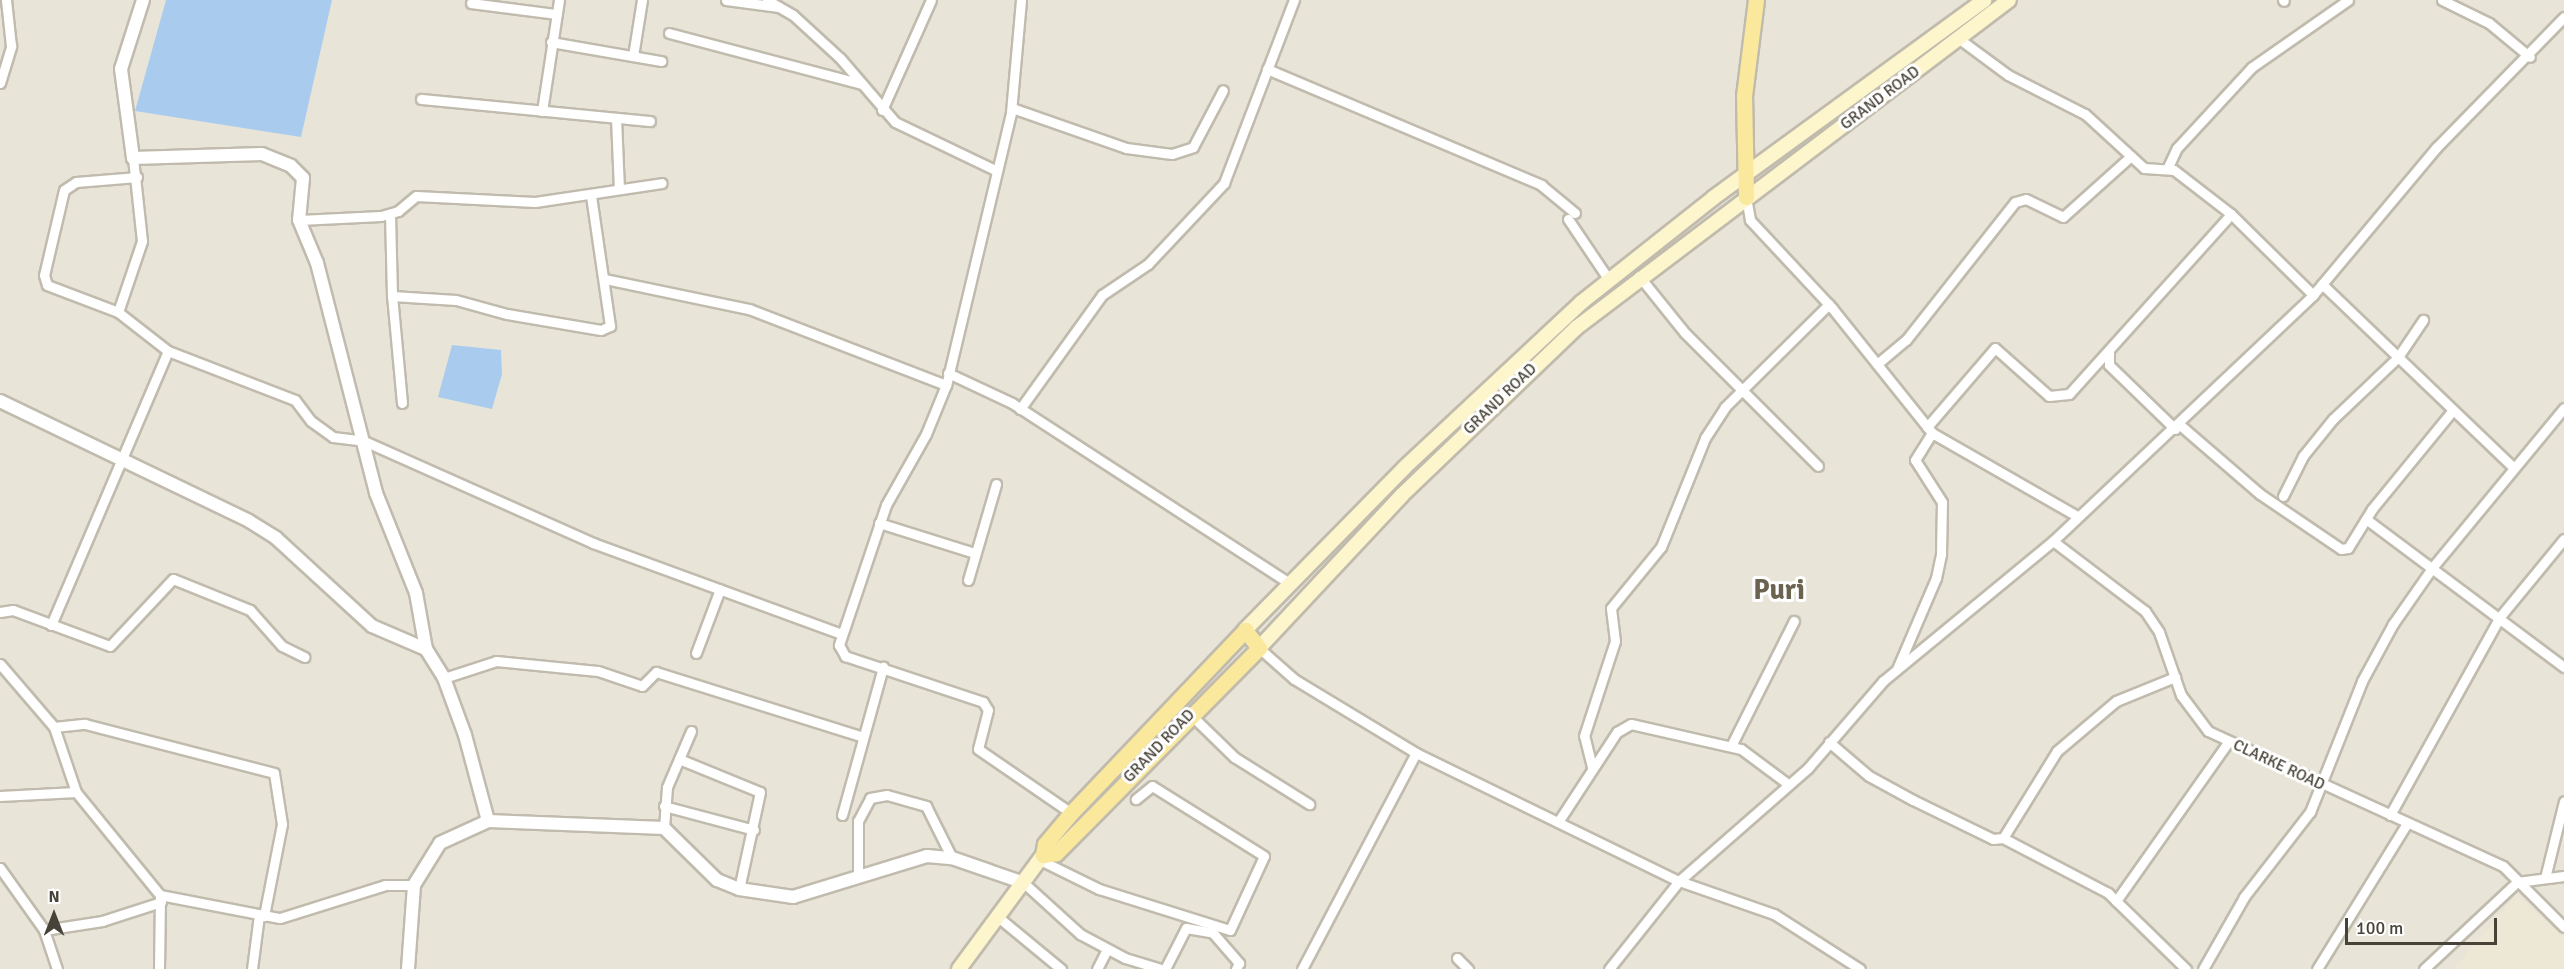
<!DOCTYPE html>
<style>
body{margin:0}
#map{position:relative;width:2564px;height:969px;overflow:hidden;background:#f4f2ea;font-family:Signika,sans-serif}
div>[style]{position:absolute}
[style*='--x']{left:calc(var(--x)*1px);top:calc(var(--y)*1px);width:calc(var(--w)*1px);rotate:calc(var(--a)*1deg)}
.residential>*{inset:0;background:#e8e4d8;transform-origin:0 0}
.education>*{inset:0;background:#ede8d5}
.water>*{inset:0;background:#a9ccee}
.roads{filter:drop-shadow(2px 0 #c0bbad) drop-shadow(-2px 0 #c0bbad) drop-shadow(0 2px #c0bbad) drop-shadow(0 -2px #c0bbad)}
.minor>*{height:9px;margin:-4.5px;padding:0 4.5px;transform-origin:4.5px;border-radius:4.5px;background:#fff}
.tertiary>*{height:12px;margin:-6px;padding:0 6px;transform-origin:6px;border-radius:6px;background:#fff}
.secondary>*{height:14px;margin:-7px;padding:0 7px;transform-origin:7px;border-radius:7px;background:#fdf5cc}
.primary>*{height:15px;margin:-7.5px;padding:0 7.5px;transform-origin:7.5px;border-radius:7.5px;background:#fae89d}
span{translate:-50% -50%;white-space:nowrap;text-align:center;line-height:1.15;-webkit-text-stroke:6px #fff;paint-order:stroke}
.street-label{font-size:16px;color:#484338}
.town-label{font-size:28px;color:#6b6250;font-weight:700}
.north{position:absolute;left:24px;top:885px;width:60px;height:60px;-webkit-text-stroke:4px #fff;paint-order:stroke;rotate:0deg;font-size:16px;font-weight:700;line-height:24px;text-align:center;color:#484338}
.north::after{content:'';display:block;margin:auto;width:21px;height:27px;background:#484338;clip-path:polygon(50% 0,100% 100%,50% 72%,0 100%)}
.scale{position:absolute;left:2345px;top:918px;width:152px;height:27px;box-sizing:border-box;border:3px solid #484338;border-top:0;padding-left:8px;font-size:18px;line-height:21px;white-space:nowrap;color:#484338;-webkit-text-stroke:4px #fff;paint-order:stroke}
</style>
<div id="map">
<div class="residential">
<i style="left:0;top:0;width:2564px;height:969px"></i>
</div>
<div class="education">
<i style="clip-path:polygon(2517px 894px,2564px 938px,2564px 969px,2454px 969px)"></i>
</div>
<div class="water">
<i style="clip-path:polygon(166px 0,332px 0,301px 137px,135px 111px)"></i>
<i style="clip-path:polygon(452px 345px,501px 350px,502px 374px,492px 409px,438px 397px)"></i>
</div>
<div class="roads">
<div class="minor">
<i style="--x:726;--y:0;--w:53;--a:7.5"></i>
<i style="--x:767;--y:0;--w:30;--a:30"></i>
<i style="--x:793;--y:15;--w:64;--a:42.5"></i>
<i style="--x:840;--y:58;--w:84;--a:49.3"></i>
<i style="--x:895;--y:122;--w:111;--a:25.6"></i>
<i style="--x:1021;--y:0;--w:113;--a:95.1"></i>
<i style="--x:1011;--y:113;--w:280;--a:103.4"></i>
<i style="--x:946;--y:385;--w:53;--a:112.2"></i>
<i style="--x:926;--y:434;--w:81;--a:119.4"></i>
<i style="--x:886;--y:505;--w:148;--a:108.6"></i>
<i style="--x:839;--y:645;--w:13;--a:61"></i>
<i style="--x:845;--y:656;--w:145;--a:18.4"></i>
<i style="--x:983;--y:702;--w:9;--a:58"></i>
<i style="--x:988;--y:710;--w:40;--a:104.4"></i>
<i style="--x:978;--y:749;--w:113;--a:34.5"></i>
<i style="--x:2283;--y:0;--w:1;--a:45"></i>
<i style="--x:2442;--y:0;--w:52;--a:26.1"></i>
<i style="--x:2489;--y:23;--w:53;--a:39.7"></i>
<i style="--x:471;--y:3;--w:86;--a:7.4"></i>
<i style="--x:669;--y:33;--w:200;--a:14.8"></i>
<i style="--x:1958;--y:38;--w:62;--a:36.5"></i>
<i style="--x:2008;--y:75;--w:86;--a:26.9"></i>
<i style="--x:2085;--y:114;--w:80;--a:42.5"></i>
<i style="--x:2144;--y:168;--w:30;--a:4"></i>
<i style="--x:2174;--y:170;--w:72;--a:37.7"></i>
<i style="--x:2231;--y:214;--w:115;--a:44.6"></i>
<i style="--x:551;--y:42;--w:112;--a:9.8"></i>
<i style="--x:633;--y:56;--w:57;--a:-80.9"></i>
<i style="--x:1267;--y:69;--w:298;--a:22.9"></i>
<i style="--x:1541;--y:185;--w:44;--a:39.5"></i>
<i style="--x:0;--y:83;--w:39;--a:-73"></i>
<i style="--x:11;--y:46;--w:46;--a:-96.2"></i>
<i style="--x:421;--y:99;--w:230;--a:5.5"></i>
<i style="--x:1012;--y:108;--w:121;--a:19.3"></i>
<i style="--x:1126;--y:148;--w:46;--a:7.4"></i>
<i style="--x:1172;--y:154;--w:22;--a:-18"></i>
<i style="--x:1193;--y:147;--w:64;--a:-62.2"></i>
<i style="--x:882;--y:110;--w:120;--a:-66"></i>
<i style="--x:542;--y:111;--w:112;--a:-81.3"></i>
<i style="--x:616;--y:118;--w:71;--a:87.6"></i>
<i style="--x:2168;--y:167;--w:21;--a:-65"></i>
<i style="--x:2177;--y:148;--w:110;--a:-47.2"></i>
<i style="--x:2252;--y:67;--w:117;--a:-34.9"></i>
<i style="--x:137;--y:177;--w:61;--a:175.3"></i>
<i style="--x:76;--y:182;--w:14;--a:146"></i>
<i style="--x:64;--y:190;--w:87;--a:103.2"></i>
<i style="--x:44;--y:275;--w:10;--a:73"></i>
<i style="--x:47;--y:285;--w:76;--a:20.8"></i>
<i style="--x:118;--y:312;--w:63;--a:38"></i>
<i style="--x:168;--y:351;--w:136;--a:21.1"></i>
<i style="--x:295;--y:400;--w:26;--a:53"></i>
<i style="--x:311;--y:421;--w:27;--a:36"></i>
<i style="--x:333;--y:437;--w:31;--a:7"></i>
<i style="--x:364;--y:441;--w:251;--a:24"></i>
<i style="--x:593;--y:543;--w:264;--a:20.1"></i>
<i style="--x:1746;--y:197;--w:23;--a:80"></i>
<i style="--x:1750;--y:220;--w:120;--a:47"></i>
<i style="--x:1832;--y:308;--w:160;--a:51.3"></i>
<i style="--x:1932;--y:433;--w:167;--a:29.8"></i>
<i style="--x:390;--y:214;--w:82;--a:88.6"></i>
<i style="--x:1568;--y:219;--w:73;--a:56.1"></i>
<i style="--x:299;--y:220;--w:82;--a:-2.8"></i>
<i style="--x:381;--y:216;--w:18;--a:-16"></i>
<i style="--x:398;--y:211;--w:23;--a:-40"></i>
<i style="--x:416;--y:196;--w:119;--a:2.9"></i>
<i style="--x:535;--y:202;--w:128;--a:-8.5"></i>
<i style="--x:1639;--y:276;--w:73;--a:51.1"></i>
<i style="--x:1685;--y:333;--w:188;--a:45"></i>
<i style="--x:605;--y:279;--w:147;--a:11.8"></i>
<i style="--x:749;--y:309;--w:211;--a:21.1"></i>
<i style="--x:2322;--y:284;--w:265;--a:43.8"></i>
<i style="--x:118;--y:312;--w:75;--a:-71.3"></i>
<i style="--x:142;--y:241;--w:83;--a:-96.2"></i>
<i style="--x:2109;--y:352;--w:13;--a:90"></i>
<i style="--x:2109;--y:365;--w:92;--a:44.1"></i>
<i style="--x:1877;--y:364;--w:38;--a:-40"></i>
<i style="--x:1906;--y:340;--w:176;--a:-51.7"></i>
<i style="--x:2015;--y:202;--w:11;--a:-15"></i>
<i style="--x:2026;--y:199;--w:41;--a:25.9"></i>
<i style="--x:2063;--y:217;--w:91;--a:-41.9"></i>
<i style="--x:948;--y:373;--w:71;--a:25.1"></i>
<i style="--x:1012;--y:403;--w:333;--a:33"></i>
<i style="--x:402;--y:403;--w:107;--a:-95.3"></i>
<i style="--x:392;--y:296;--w:64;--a:3.6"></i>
<i style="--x:456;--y:300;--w:53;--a:15.4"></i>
<i style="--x:507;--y:314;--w:95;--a:9.7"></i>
<i style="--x:601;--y:330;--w:10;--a:-24"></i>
<i style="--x:610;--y:326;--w:132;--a:-98.3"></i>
<i style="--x:1020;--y:409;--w:140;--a:-54.3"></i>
<i style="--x:1102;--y:295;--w:55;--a:-34"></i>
<i style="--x:1148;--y:264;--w:111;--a:-46.8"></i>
<i style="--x:1224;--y:183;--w:196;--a:-69.1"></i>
<i style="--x:2180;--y:425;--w:106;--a:40.8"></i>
<i style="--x:2260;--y:494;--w:98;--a:34.2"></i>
<i style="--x:2341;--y:549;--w:7;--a:-8"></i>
<i style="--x:2348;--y:548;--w:46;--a:-58.4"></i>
<i style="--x:2372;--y:509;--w:128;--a:-50.7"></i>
<i style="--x:1927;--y:427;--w:104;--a:-49.3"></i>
<i style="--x:1995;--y:348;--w:72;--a:41.6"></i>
<i style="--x:2049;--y:396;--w:20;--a:-6"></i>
<i style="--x:2069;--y:394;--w:242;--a:-48"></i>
<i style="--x:2283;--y:496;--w:45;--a:-63.4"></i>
<i style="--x:2303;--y:456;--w:48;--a:-51"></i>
<i style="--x:2333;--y:419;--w:90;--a:-43.6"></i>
<i style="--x:2398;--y:357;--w:45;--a:-56"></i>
<i style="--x:2366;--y:519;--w:247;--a:36.8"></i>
<i style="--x:879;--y:523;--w:101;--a:17.4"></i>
<i style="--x:2053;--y:541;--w:116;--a:37.3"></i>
<i style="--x:2145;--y:611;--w:25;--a:56"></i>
<i style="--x:2159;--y:632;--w:67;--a:70.8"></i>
<i style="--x:2181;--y:695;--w:45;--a:53.1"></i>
<i style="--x:2208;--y:731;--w:324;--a:24.6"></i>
<i style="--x:2503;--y:866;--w:86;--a:45"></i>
<i style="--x:968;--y:580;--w:100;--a:-73.7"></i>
<i style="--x:0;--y:612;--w:13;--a:-9"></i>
<i style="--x:13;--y:610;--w:103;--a:20.4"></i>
<i style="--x:110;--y:646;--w:92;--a:-46.8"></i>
<i style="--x:173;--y:579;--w:83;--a:21.9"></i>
<i style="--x:250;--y:610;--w:48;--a:48.4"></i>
<i style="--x:282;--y:646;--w:25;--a:26"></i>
<i style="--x:51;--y:625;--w:298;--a:-66.9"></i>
<i style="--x:1259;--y:648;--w:47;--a:41.5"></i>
<i style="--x:1294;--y:679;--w:143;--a:31.2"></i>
<i style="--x:1416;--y:753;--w:292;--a:26"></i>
<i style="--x:1679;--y:881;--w:101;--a:19.2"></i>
<i style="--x:1774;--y:914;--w:102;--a:32.6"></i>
<i style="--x:696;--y:653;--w:68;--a:-69.4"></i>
<i style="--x:0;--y:664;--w:83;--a:49.4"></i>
<i style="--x:54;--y:727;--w:69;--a:71.3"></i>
<i style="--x:1897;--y:669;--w:99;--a:-66.8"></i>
<i style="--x:1936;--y:578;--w:25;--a:-78"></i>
<i style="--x:1941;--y:554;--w:52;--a:-88.9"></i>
<i style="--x:1942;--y:502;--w:50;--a:-122.7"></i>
<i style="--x:1915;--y:460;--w:32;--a:-58"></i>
<i style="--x:444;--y:678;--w:55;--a:-18.1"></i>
<i style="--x:496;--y:661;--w:102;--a:5.6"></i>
<i style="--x:598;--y:671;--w:46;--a:18.8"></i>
<i style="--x:642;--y:686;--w:20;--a:-45"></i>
<i style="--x:656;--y:672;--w:214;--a:17.4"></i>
<i style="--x:1190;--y:714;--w:62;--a:44.3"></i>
<i style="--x:1234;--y:757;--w:89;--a:32.1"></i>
<i style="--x:54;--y:727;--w:31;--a:-6"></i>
<i style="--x:85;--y:724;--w:195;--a:14.5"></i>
<i style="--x:274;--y:773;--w:52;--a:81.1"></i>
<i style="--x:282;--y:824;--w:94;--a:101.1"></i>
<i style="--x:1829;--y:742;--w:52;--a:40.4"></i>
<i style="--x:1869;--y:776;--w:50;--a:28.6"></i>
<i style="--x:1913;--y:800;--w:89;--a:26"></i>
<i style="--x:1993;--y:839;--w:10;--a:-6"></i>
<i style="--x:2003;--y:838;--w:119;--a:27.6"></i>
<i style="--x:2108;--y:893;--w:109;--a:44.3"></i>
<i style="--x:1731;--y:746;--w:140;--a:-63.3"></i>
<i style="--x:679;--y:759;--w:87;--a:22.2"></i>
<i style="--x:760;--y:792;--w:99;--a:102.2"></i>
<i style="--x:1592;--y:767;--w:32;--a:-104"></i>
<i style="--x:1584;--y:736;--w:100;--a:-71.9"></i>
<i style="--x:1615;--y:641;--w:33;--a:-97"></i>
<i style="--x:1611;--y:608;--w:79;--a:-50.7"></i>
<i style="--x:1661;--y:547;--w:118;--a:-68"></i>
<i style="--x:1705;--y:438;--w:37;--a:-57"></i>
<i style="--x:1725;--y:407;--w:146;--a:-44.7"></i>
<i style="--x:0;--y:796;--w:76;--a:-3"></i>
<i style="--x:76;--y:792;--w:133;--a:50.8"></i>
<i style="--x:160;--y:895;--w:122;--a:10.9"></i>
<i style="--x:280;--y:918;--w:110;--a:-17.4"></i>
<i style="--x:385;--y:885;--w:29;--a:0"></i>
<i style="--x:664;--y:806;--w:93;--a:14.9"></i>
<i style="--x:842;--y:815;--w:154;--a:-74.5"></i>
<i style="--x:2390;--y:815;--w:225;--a:-61"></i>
<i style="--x:2499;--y:618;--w:102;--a:-50.6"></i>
<i style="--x:1558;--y:822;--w:108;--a:-56.8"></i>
<i style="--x:1617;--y:732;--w:16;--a:-30"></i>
<i style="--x:1631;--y:724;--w:113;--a:12.8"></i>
<i style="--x:1741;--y:749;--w:59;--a:36.7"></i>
<i style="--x:664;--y:828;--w:41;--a:-85.8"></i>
<i style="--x:667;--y:787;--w:61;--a:-66.8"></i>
<i style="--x:2003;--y:838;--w:102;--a:-58.2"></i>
<i style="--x:2057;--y:751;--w:77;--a:-40.3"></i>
<i style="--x:2116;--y:701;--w:64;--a:-22.1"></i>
<i style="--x:1040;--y:860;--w:66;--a:26.2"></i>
<i style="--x:1099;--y:889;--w:137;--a:17.4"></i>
<i style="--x:1230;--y:930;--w:81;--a:-65.3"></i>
<i style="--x:1264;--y:856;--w:132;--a:-148"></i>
<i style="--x:1152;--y:786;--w:21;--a:141"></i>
<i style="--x:0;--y:868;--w:76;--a:54.6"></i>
<i style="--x:44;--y:930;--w:41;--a:71.6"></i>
<i style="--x:858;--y:875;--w:54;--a:-90"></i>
<i style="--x:858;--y:821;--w:26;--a:-62"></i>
<i style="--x:870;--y:798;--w:17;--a:-10"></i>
<i style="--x:887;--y:795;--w:41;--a:15.8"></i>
<i style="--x:926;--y:806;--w:58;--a:63.4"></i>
<i style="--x:2545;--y:878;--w:79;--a:-76.1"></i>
<i style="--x:1024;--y:883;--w:76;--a:42.3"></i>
<i style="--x:1080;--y:934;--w:51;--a:28.1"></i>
<i style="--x:1125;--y:958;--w:37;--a:17"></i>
<i style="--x:2116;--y:901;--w:194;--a:-54.8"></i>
<i style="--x:998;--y:917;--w:82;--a:39.5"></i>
<i style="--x:44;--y:930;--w:59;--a:-8.8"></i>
<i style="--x:102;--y:921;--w:62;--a:-17.9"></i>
<i style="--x:1457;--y:958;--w:16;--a:45"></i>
<i style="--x:159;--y:969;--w:72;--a:-89.2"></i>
<i style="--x:252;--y:969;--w:54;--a:-82.6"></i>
<i style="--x:1097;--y:969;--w:22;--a:-63"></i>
<i style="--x:1165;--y:969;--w:46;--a:-62.9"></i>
<i style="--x:1186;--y:928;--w:27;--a:10"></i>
<i style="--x:1213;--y:933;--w:40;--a:49"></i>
<i style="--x:1239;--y:963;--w:7;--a:117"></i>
<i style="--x:1302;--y:969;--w:244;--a:-62.2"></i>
<i style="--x:1609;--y:969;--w:112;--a:-51.5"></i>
<i style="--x:1679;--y:881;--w:171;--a:-41.2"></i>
<i style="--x:1808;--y:768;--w:115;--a:-49.2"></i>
<i style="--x:1883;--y:681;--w:220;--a:-39.5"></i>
<i style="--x:2053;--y:541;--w:358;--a:-43.4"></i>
<i style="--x:2313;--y:295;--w:192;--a:-50.1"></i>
<i style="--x:2436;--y:148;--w:183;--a:-45.7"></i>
<i style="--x:2203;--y:969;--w:83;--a:-60.3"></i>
<i style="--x:2244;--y:897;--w:108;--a:-52.2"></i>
<i style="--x:2310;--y:812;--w:141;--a:-68.3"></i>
<i style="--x:2362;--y:681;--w:65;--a:-61.5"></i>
<i style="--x:2393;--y:624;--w:68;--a:-55.1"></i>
<i style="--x:2432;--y:568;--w:207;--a:-50.5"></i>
<i style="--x:2317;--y:969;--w:172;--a:-58.3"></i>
<i style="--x:2424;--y:969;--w:127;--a:-43.1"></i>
<i style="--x:2517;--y:882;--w:47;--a:-7.3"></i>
</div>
<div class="tertiary">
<i style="--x:143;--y:0;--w:72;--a:107.7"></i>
<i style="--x:121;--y:69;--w:90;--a:82.3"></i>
<i style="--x:133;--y:158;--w:129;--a:-1.8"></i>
<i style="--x:262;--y:154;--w:31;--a:22"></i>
<i style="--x:291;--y:166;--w:17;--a:45"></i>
<i style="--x:303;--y:178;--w:42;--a:95.4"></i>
<i style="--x:299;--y:220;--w:47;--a:67.3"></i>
<i style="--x:317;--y:263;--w:237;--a:75.6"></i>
<i style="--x:376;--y:493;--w:108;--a:68.2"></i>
<i style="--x:416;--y:593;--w:57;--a:79.9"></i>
<i style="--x:426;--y:649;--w:34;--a:58"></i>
<i style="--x:444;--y:678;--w:61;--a:69.8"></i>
<i style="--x:465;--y:735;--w:89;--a:75"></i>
<i style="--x:0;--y:401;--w:276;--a:25.7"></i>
<i style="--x:249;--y:521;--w:32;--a:32"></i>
<i style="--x:276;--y:538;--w:130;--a:42.5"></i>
<i style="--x:372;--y:626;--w:59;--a:23.1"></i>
<i style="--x:408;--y:969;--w:84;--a:-85.9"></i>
<i style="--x:414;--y:885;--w:49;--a:-58.2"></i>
<i style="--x:440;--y:843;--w:53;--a:-24.6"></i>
<i style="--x:488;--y:821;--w:176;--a:2.3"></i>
<i style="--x:664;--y:828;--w:74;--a:44.5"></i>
<i style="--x:717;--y:880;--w:24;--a:22"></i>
<i style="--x:739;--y:889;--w:55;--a:8.4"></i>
<i style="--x:793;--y:897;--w:140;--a:-17"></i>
<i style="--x:927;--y:856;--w:25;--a:5"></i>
<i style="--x:952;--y:858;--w:76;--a:19.1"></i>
</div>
<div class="secondary">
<i style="--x:1245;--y:630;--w:228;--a:-45.5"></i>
<i style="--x:1405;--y:467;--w:242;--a:-43"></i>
<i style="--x:1582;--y:302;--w:167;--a:-38.4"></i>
<i style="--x:1713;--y:198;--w:336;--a:-36.1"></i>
<i style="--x:1259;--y:648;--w:209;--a:-46.9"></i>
<i style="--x:1402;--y:495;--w:241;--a:-43.8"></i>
<i style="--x:1576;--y:328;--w:543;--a:-37.14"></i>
<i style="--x:959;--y:969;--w:142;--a:-53.6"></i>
</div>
<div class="primary">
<i style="--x:1746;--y:197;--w:101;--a:-91.1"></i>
<i style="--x:1744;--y:96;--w:97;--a:-82.9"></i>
<i style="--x:1245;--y:630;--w:23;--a:52"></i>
<i style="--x:1259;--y:648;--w:289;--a:134.7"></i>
<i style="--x:1056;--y:853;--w:13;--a:171"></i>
<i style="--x:1043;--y:855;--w:11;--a:-80"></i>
<i style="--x:1045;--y:844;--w:40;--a:-50"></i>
<i style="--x:1071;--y:813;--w:253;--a:-46.4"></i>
</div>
</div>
<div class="street-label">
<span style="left:1880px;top:98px;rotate:-37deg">GRAND ROAD</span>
<span style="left:1500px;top:399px;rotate:-44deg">GRAND ROAD</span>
<span style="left:1159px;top:746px;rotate:-46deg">GRAND ROAD</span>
<span style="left:2279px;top:765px;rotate:25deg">CLARKE ROAD</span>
</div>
<div class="town-label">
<span style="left:1779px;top:590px">Puri</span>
</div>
<div class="north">N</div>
<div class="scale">100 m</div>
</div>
